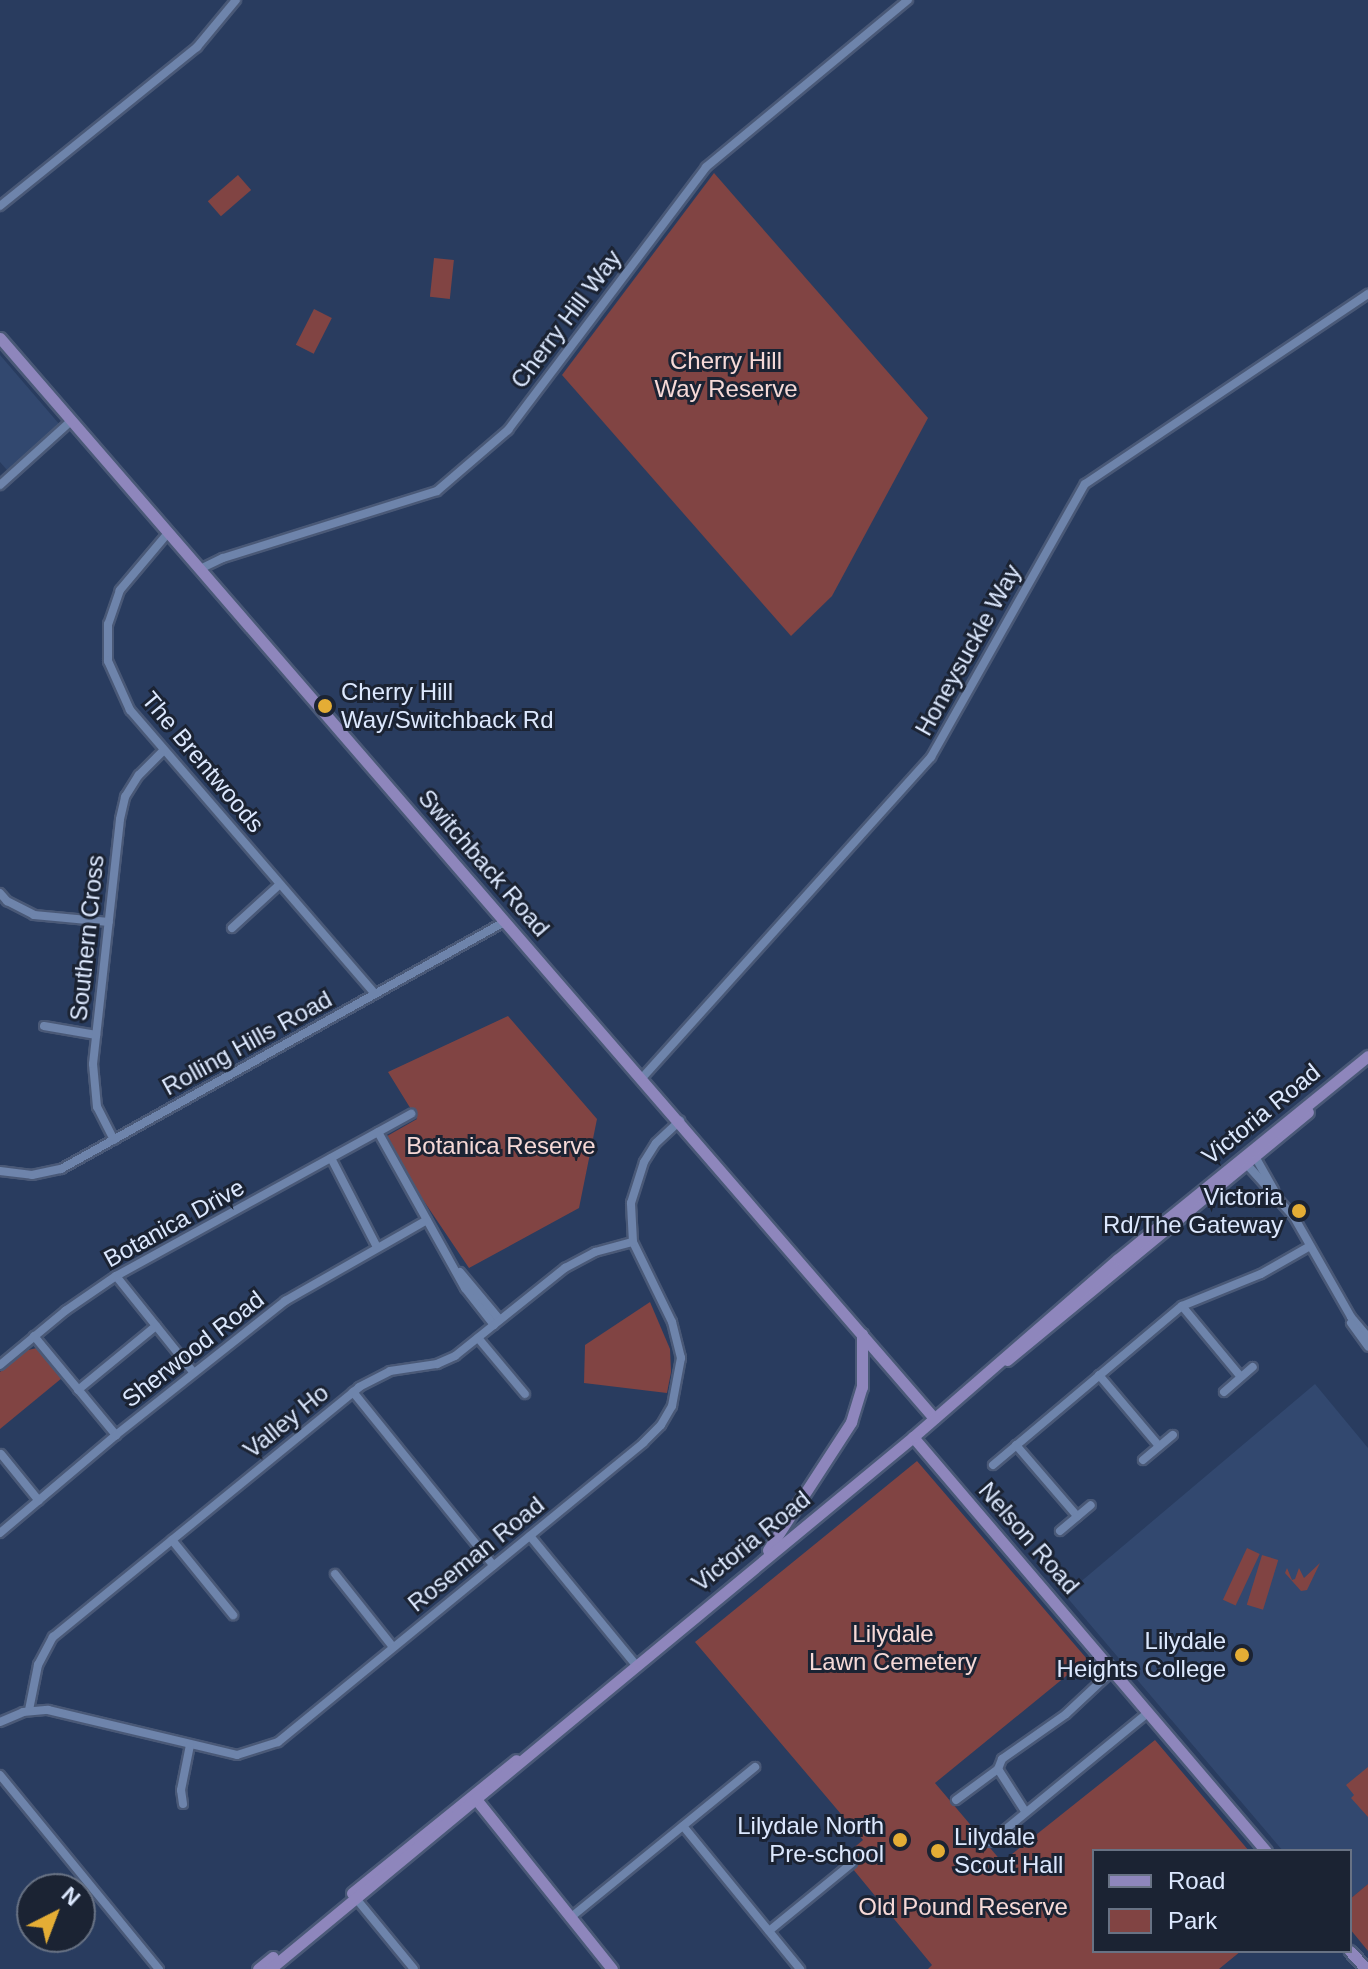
<!DOCTYPE html>
<style>
body{margin:0}
#map{position:relative;width:1368px;height:1969px;overflow:hidden;background:#293c5f;font-family:Arial,sans-serif}
div>[style]{position:absolute}
[style*='--x']{left:calc(var(--x)*1px);top:calc(var(--y)*1px);width:calc(var(--w)*1px);rotate:calc(var(--a)*1deg)}
.built>*{inset:0;background:#32486f}
.green>*{inset:0;background:#814443;transform-origin:0 0}
.roads{filter:drop-shadow(2px 0 #4a5977) drop-shadow(-2px 0 #4a5977) drop-shadow(0 2px #4a5977) drop-shadow(0 -2px #4a5977)}
.street>*{height:8px;margin:-4px;padding:0 4px;transform-origin:4px;border-radius:4px;background:#6e84ab}
.secondary>*{height:11px;margin:-5.5px;padding:0 5.5px;transform-origin:5.5px;border-radius:5.5px;background:#8e86bc}
.dots>*{width:22px;height:22px;translate:-50% -50%;box-sizing:border-box;border:4px solid #1b2333;border-radius:50%}
span{translate:-50% -50%;white-space:nowrap;text-align:center;line-height:1.15;-webkit-text-stroke:6px #1b2333;paint-order:stroke}
.street-label{font-size:24px;color:#dce8fe}
.park-label{font-size:24px;color:#f6d9d7}
.poi-label{font-size:24px;color:#dce8fe}
.left{translate:0 -50%;text-align:left}
.right{translate:-100% -50%;text-align:right}
.legend{position:absolute;left:1092px;top:1849px;width:260px;height:104px;box-sizing:border-box;background:#1b2333;border:2px solid #687284;margin:0;padding:10px 14px;list-style:none;font-size:24px;color:#dce8fe}
.legend li{display:flex;align-items:center;gap:16px;height:40px}
.legend b{width:40px;border:2px solid #687284}
.north{position:absolute;left:16px;top:1873px;width:80px;height:80px;box-sizing:border-box;background:#1b2333;border:2px solid #687284;border-radius:50%;rotate:42deg;font-size:22px;font-weight:700;line-height:32px;text-align:center;color:#dce8fe}
.north::after{content:'';display:block;margin:auto;width:28px;height:36px;background:#e4ad35;clip-path:polygon(50% 0,100% 100%,50% 72%,0 100%)}
</style>
<div id="map">
<div class="built">
<i style="clip-path:polygon(0 355px,60px 425px,7px 470px,0 462px)"></i>
<i style="clip-path:polygon(1315px 1384px,1368px 1448px,1368px 1884px,1350px 1899px,1350px 1851px,1283px 1851px,1065px 1595px)"></i>
</div>
<div class="green">
<i style="clip-path:polygon(714px 173px,928px 418px,832px 596px,791px 636px,562px 375px)"></i>
<i style="left:238px;top:175px;width:20px;height:40px;rotate:49deg"></i>
<i style="left:434px;top:258px;width:20px;height:39px;rotate:6deg"></i>
<i style="left:314px;top:309px;width:20px;height:40px;rotate:27deg"></i>
<i style="clip-path:polygon(508px 1016px,597px 1119px,579px 1208px,469px 1268px,382px 1139px,417px 1119px,388px 1072px)"></i>
<i style="clip-path:polygon(650px 1302px,670px 1349px,671px 1372px,667px 1393px,584px 1383px,585px 1345px)"></i>
<i style="clip-path:polygon(37px 1348px,62px 1378px,0 1429px,0 1372px,28px 1350px)"></i>
<i style="clip-path:polygon(917px 1461px,1087px 1659px,935px 1783px,1002px 1862px,1155px 1740px,1249px 1851px,1094px 1851px,1094px 1951px,1241px 1951px,1219px 1969px,928px 1969px,932px 1965px,843px 1857px,863px 1840px,695px 1642px)"></i>
<i style="left:1247px;top:1548px;width:14px;height:57px;rotate:25deg"></i>
<i style="left:1262px;top:1555px;width:17px;height:52px;rotate:17deg"></i>
<i style="clip-path:polygon(1320px 1563px,1307px 1590px,1301px 1591px,1285px 1573px,1287px 1568px,1292px 1580px,1295px 1579px,1299px 1568px,1304px 1578px)"></i>
<i style="clip-path:polygon(1368px 1767px,1368px 1817px,1351px 1798px,1354px 1795px,1346px 1785px)"></i>
<i style="clip-path:polygon(1368px 1884px,1368px 1951px,1350px 1929px,1350px 1899px)"></i>
</div>
<div class="roads">
<div class="street">
<i style="--x:0;--y:206;--w:253;--a:-38.9"></i>
<i style="--x:197;--y:47;--w:61;--a:-50.3"></i>
<i style="--x:0;--y:485;--w:96;--a:-42"></i>
<i style="--x:168;--y:533;--w:75;--a:130.1"></i>
<i style="--x:120;--y:590;--w:36;--a:109"></i>
<i style="--x:108;--y:624;--w:37;--a:90"></i>
<i style="--x:108;--y:661;--w:54;--a:65.8"></i>
<i style="--x:130;--y:710;--w:375;--a:49.2"></i>
<i style="--x:200;--y:569;--w:25;--a:-26"></i>
<i style="--x:223;--y:558;--w:224;--a:-17.4"></i>
<i style="--x:437;--y:491;--w:94;--a:-40.7"></i>
<i style="--x:508;--y:430;--w:329;--a:-53"></i>
<i style="--x:706;--y:167;--w:262;--a:-39.6"></i>
<i style="--x:0;--y:893;--w:11;--a:49"></i>
<i style="--x:7;--y:901;--w:30;--a:27"></i>
<i style="--x:34;--y:915;--w:75;--a:5.3"></i>
<i style="--x:232;--y:928;--w:65;--a:-42.5"></i>
<i style="--x:44;--y:1026;--w:53;--a:9.8"></i>
<i style="--x:642;--y:1078;--w:432;--a:-48"></i>
<i style="--x:931;--y:757;--w:313;--a:-60.6"></i>
<i style="--x:1085;--y:484;--w:341;--a:-33.9"></i>
<i style="--x:378;--y:1132;--w:179;--a:60.9"></i>
<i style="--x:465;--y:1288;--w:47;--a:51.9"></i>
<i style="--x:114;--y:1140;--w:37;--a:-117"></i>
<i style="--x:97;--y:1107;--w:43;--a:-95.3"></i>
<i style="--x:93;--y:1064;--w:246;--a:-83.7"></i>
<i style="--x:120;--y:819;--w:23;--a:-77"></i>
<i style="--x:125;--y:797;--w:26;--a:-58"></i>
<i style="--x:139;--y:775;--w:35;--a:-45"></i>
<i style="--x:1253;--y:1153;--w:43;--a:60.4"></i>
<i style="--x:331;--y:1158;--w:100;--a:62.7"></i>
<i style="--x:1242;--y:1159;--w:78;--a:48.1"></i>
<i style="--x:1294;--y:1217;--w:115;--a:60.3"></i>
<i style="--x:1351;--y:1317;--w:26;--a:50"></i>
<i style="--x:0;--y:1171;--w:32;--a:7"></i>
<i style="--x:32;--y:1175;--w:30;--a:-12"></i>
<i style="--x:61;--y:1169;--w:509;--a:-29.13"></i>
<i style="--x:460;--y:1272;--w:62;--a:50.2"></i>
<i style="--x:116;--y:1276;--w:124;--a:51.2"></i>
<i style="--x:1182;--y:1306;--w:92;--a:50.3"></i>
<i style="--x:1351;--y:1323;--w:29;--a:54"></i>
<i style="--x:34;--y:1336;--w:129;--a:50.4"></i>
<i style="--x:478;--y:1338;--w:73;--a:50"></i>
<i style="--x:0;--y:1365;--w:85;--a:-39.7"></i>
<i style="--x:65;--y:1311;--w:62;--a:-34.5"></i>
<i style="--x:116;--y:1276;--w:337;--a:-28.8"></i>
<i style="--x:1099;--y:1375;--w:93;--a:49.8"></i>
<i style="--x:78;--y:1390;--w:101;--a:-39.4"></i>
<i style="--x:353;--y:1392;--w:223;--a:51"></i>
<i style="--x:1224;--y:1392;--w:38;--a:-41"></i>
<i style="--x:1016;--y:1445;--w:94;--a:49.3"></i>
<i style="--x:1;--y:1454;--w:60;--a:51"></i>
<i style="--x:1143;--y:1460;--w:39;--a:-40"></i>
<i style="--x:993;--y:1465;--w:247;--a:-40.1"></i>
<i style="--x:1182;--y:1306;--w:85;--a:-22.1"></i>
<i style="--x:1261;--y:1274;--w:56;--a:-29.7"></i>
<i style="--x:1060;--y:1531;--w:40;--a:-40"></i>
<i style="--x:0;--y:1533;--w:152;--a:-40.2"></i>
<i style="--x:116;--y:1435;--w:216;--a:-38.4"></i>
<i style="--x:285;--y:1301;--w:163;--a:-29.7"></i>
<i style="--x:530;--y:1536;--w:166;--a:50.6"></i>
<i style="--x:172;--y:1540;--w:97;--a:50.9"></i>
<i style="--x:335;--y:1574;--w:93;--a:51.5"></i>
<i style="--x:29;--y:1710;--w:46;--a:-78.7"></i>
<i style="--x:38;--y:1665;--w:32;--a:-62"></i>
<i style="--x:53;--y:1637;--w:395;--a:-39.2"></i>
<i style="--x:359;--y:1387;--w:35;--a:-27"></i>
<i style="--x:390;--y:1371;--w:48;--a:-8.5"></i>
<i style="--x:437;--y:1364;--w:20;--a:-24"></i>
<i style="--x:455;--y:1356;--w:141;--a:-38.7"></i>
<i style="--x:565;--y:1268;--w:34;--a:-28"></i>
<i style="--x:595;--y:1252;--w:39;--a:-15"></i>
<i style="--x:0;--y:1722;--w:25;--a:-23"></i>
<i style="--x:23;--y:1712;--w:25;--a:-5"></i>
<i style="--x:48;--y:1710;--w:194;--a:13.4"></i>
<i style="--x:237;--y:1755;--w:43;--a:-17.6"></i>
<i style="--x:278;--y:1742;--w:472;--a:-39.3"></i>
<i style="--x:643;--y:1443;--w:25;--a:-45"></i>
<i style="--x:661;--y:1425;--w:22;--a:-60"></i>
<i style="--x:672;--y:1406;--w:49;--a:-79.4"></i>
<i style="--x:681;--y:1358;--w:37;--a:-104"></i>
<i style="--x:672;--y:1322;--w:89;--a:-116"></i>
<i style="--x:633;--y:1242;--w:39;--a:-93"></i>
<i style="--x:631;--y:1203;--w:43;--a:-72.4"></i>
<i style="--x:644;--y:1162;--w:22;--a:-58"></i>
<i style="--x:656;--y:1143;--w:33;--a:-43"></i>
<i style="--x:998;--y:1769;--w:50;--a:57.3"></i>
<i style="--x:0;--y:1775;--w:251;--a:50.7"></i>
<i style="--x:956;--y:1800;--w:52;--a:-36.4"></i>
<i style="--x:998;--y:1769;--w:11;--a:-68"></i>
<i style="--x:1002;--y:1759;--w:78;--a:-35.1"></i>
<i style="--x:1066;--y:1714;--w:64;--a:-43.1"></i>
<i style="--x:183;--y:1804;--w:14;--a:-98"></i>
<i style="--x:181;--y:1790;--w:46;--a:-78.7"></i>
<i style="--x:683;--y:1826;--w:185;--a:50.7"></i>
<i style="--x:990;--y:1842;--w:205;--a:-39.3"></i>
<i style="--x:354;--y:1896;--w:94;--a:50.6"></i>
<i style="--x:570;--y:1918;--w:239;--a:-39.2"></i>
<i style="--x:769;--y:1931;--w:107;--a:-39.3"></i>
</div>
<div class="secondary">
<i style="--x:0;--y:338;--w:1428;--a:49.15"></i>
<i style="--x:1007;--y:1360;--w:390;--a:-39.5"></i>
<i style="--x:913;--y:1437;--w:544;--a:49.55"></i>
<i style="--x:768;--y:1550;--w:153;--a:-57"></i>
<i style="--x:851;--y:1422;--w:37;--a:-73"></i>
<i style="--x:862;--y:1387;--w:53;--a:-90"></i>
<i style="--x:475;--y:1798;--w:219;--a:51.3"></i>
<i style="--x:352;--y:1893;--w:211;--a:-39"></i>
<i style="--x:1350;--y:1951;--w:24;--a:48"></i>
<i style="--x:258;--y:1969;--w:19;--a:-39"></i>
<i style="--x:270;--y:1969;--w:835;--a:-39.6"></i>
<i style="--x:913;--y:1437;--w:271;--a:-41"></i>
<i style="--x:1118;--y:1259;--w:322;--a:-39.1"></i>
</div>
</div>
<div class="dots">
<i style="left:325px;top:706px;background:#e4ad35"></i>
<i style="left:1299px;top:1211px;background:#e4ad35"></i>
<i style="left:1242px;top:1655px;background:#e4ad35"></i>
<i style="left:900px;top:1840px;background:#e4ad35"></i>
<i style="left:938px;top:1851px;background:#e4ad35"></i>
</div>
<div class="street-label">
<span style="left:566px;top:319px;rotate:-53deg">Cherry Hill Way</span>
<span style="left:968px;top:650px;rotate:-61deg">Honeysuckle Way</span>
<span style="left:203px;top:762px;rotate:50deg">The Brentwoods</span>
<span style="left:484px;top:863px;rotate:49deg">Switchback Road</span>
<span style="left:87px;top:938px;rotate:-84deg">Southern Cross</span>
<span style="left:247px;top:1043px;rotate:-29deg">Rolling Hills Road</span>
<span style="left:1261px;top:1114px;rotate:-39deg">Victoria Road</span>
<span style="left:174px;top:1223px;rotate:-29deg">Botanica Drive</span>
<span style="left:193px;top:1349px;rotate:-38deg">Sherwood Road</span>
<span style="left:286px;top:1421px;rotate:-39deg">Valley Ho</span>
<span style="left:1029px;top:1538px;rotate:49deg">Nelson Road</span>
<span style="left:751px;top:1541px;rotate:-39deg">Victoria Road</span>
<span style="left:476px;top:1554px;rotate:-39deg">Roseman Road</span>
</div>
<div class="park-label">
<span style="left:726px;top:375px">Cherry Hill<br>Way Reserve</span>
<span style="left:501px;top:1146px">Botanica Reserve</span>
<span style="left:893px;top:1648px">Lilydale<br>Lawn Cemetery</span>
<span style="left:963px;top:1907px">Old Pound Reserve</span>
</div>
<div class="poi-label">
<span class="left" style="left:341px;top:706px">Cherry Hill<br>Way/Switchback Rd</span>
<span class="right" style="left:1283px;top:1211px">Victoria<br>Rd/The Gateway</span>
<span class="right" style="left:1226px;top:1655px">Lilydale<br>Heights College</span>
<span class="right" style="left:884px;top:1840px">Lilydale North<br>Pre-school</span>
<span class="left" style="left:954px;top:1851px">Lilydale<br>Scout Hall</span>
</div>
<ul class="legend">
<li><b style="height:10px;background:#8e86bc"></b>Road</li>
<li><b style="height:22px;background:#814443"></b>Park</li>
</ul>
<div class="north">N</div>
</div>
